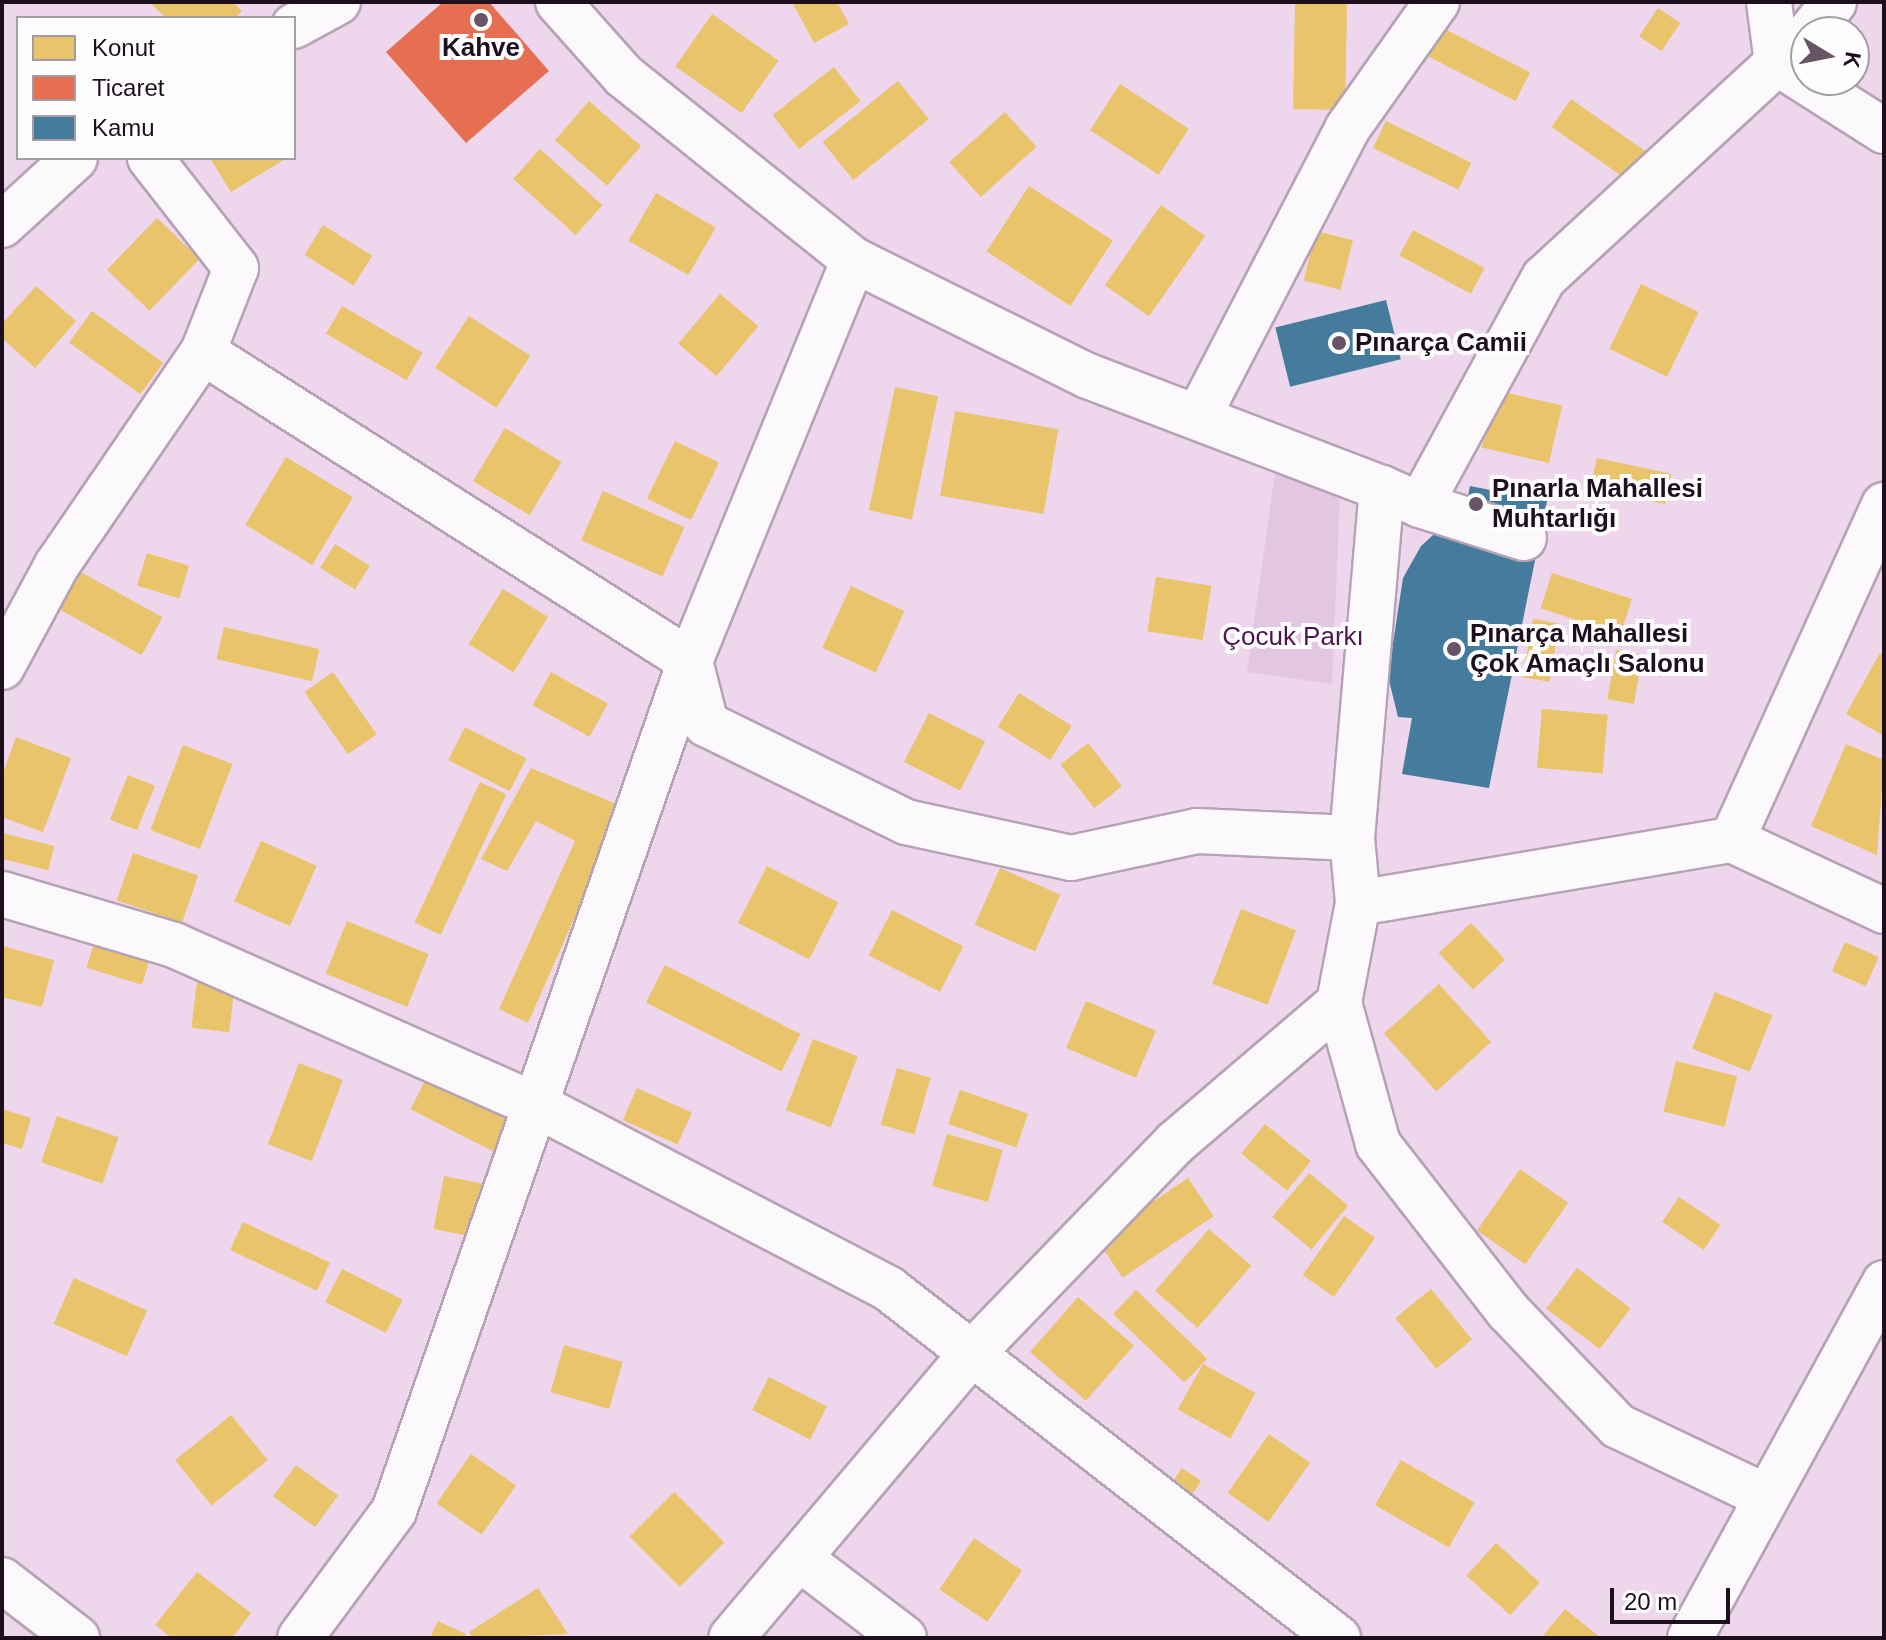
<!DOCTYPE html>
<meta charset="utf-8">
<style>
body{margin:0}
#map{position:relative;width:1886px;height:1640px;overflow:hidden;background:#eed6ed;font-family:Helvetica,sans-serif}
div>[style]{position:absolute}
[style*='--x']{left:calc(var(--x)*1px);top:calc(var(--y)*1px);width:calc(var(--w)*1px);rotate:calc(var(--a)*1deg)}
.green>*{inset:0;background:#e3c6e2}
.homes>*{inset:0;background:#e9c46a;transform-origin:0 0}
.shops>*{inset:0;background:#e76f51}
.public>*{inset:0;background:#457b9d;transform-origin:0 0}
.roads{filter:drop-shadow(2px 0 #b5a3b5) drop-shadow(-2px 0 #b5a3b5) drop-shadow(0 2px #b5a3b5) drop-shadow(0 -2px #b5a3b5)}
.minor>*{height:44px;margin:-22px;padding:0 22px;transform-origin:22px;border-radius:22px;background:#fcf9fc}
.dots>*{width:22px;height:22px;translate:-50% -50%;box-sizing:border-box;border:4px solid #fefefe;border-radius:50%}
span{translate:-50% -50%;white-space:nowrap;text-align:center;line-height:1.15;-webkit-text-stroke:8px #fefefe;paint-order:stroke}
.poi-label{font-size:26px;color:#1e0f1e;font-weight:700}
.left{translate:0 -50%;text-align:left}
.park-label{font-size:26px;color:#4e1350}
.frame{position:absolute;inset:0;border:4px solid #1e0f1e;pointer-events:none}
.legend{position:absolute;left:16px;top:16px;width:280px;height:144px;box-sizing:border-box;background:#fefefe;border:2px solid #a49ea4;margin:0;padding:10px 14px;list-style:none;font-size:24px;color:#1e0f1e}
.legend li{display:flex;align-items:center;gap:16px;height:40px}
.legend b{width:40px;border:2px solid #a49ea4}
.north{position:absolute;left:1790px;top:16px;width:80px;height:80px;box-sizing:border-box;background:#fefefe;border:2px solid #a49ea4;border-radius:50%;rotate:100deg;font-size:22px;font-weight:700;line-height:32px;text-align:center;color:#1e0f1e}
.north::after{content:'';display:block;margin:auto;width:28px;height:36px;background:#675566;clip-path:polygon(50% 0,100% 100%,50% 72%,0 100%)}
.scale{position:absolute;left:1610px;top:1588px;width:120px;height:36px;box-sizing:border-box;border:4px solid #1e0f1e;border-top:0;padding-left:10px;font-size:24px;line-height:28px;white-space:nowrap;color:#1e0f1e;-webkit-text-stroke:6px #fefefe;paint-order:stroke}
</style>
<div id="map">
<div class="green">
<i style="clip-path:polygon(1278px 451px,1340px 493px,1332px 684px,1247px 672px)"></i>
</div>
<div class="homes">
<i style="clip-path:polygon(149px 2px,233px 2px,242px 11px,235px 18px,166px 18px)"></i>
<i style="clip-path:polygon(792px 2px,837px 2px,849px 24px,814px 43px)"></i>
<i style="left:1295px;top:2px;width:52px;height:107px;rotate:1deg"></i>
<i style="left:1658px;top:8px;width:27px;height:34px;rotate:34deg"></i>
<i style="left:712px;top:14px;width:81px;height:64px;rotate:35deg"></i>
<i style="left:1441px;top:27px;width:100px;height:32px;rotate:27deg"></i>
<i style="left:834px;top:67px;width:43px;height:78px;rotate:52deg"></i>
<i style="left:898px;top:81px;width:49px;height:97px;rotate:51deg"></i>
<i style="left:1120px;top:84px;width:82px;height:55px;rotate:33deg"></i>
<i style="left:1571px;top:99px;width:97px;height:34px;rotate:35deg"></i>
<i style="left:589px;top:101px;width:69px;height:52px;rotate:41deg"></i>
<i style="left:1005px;top:112px;width:47px;height:75px;rotate:48deg"></i>
<i style="left:1386px;top:121px;width:95px;height:30px;rotate:26deg"></i>
<i style="left:540px;top:149px;width:84px;height:40px;rotate:42deg"></i>
<i style="clip-path:polygon(210px 158px,287px 158px,231px 192px)"></i>
<i style="left:1029px;top:186px;width:100px;height:78px;rotate:33deg"></i>
<i style="left:656px;top:193px;width:69px;height:55px;rotate:30deg"></i>
<i style="left:1161px;top:205px;width:54px;height:98px;rotate:35deg"></i>
<i style="left:157px;top:218px;width:59px;height:72px;rotate:44deg"></i>
<i style="left:323px;top:225px;width:58px;height:35px;rotate:32deg"></i>
<i style="left:1413px;top:230px;width:81px;height:29px;rotate:28deg"></i>
<i style="left:1316px;top:231px;width:38px;height:51px;rotate:14deg"></i>
<i style="left:1641px;top:284px;width:64px;height:72px;rotate:26deg"></i>
<i style="clip-path:polygon(36px 286px,76px 321px,35px 368px,2px 338px,2px 324px)"></i>
<i style="left:720px;top:294px;width:50px;height:65px;rotate:40deg"></i>
<i style="left:342px;top:306px;width:93px;height:32px;rotate:30deg"></i>
<i style="left:92px;top:311px;width:88px;height:39px;rotate:36deg"></i>
<i style="left:469px;top:316px;width:73px;height:62px;rotate:33deg"></i>
<i style="left:895px;top:387px;width:44px;height:126px;rotate:12deg"></i>
<i style="left:1495px;top:390px;width:69px;height:59px;rotate:13deg"></i>
<i style="left:955px;top:411px;width:105px;height:86px;rotate:10deg"></i>
<i style="left:505px;top:428px;width:66px;height:62px;rotate:31deg"></i>
<i style="left:675px;top:441px;width:49px;height:64px;rotate:26deg"></i>
<i style="left:286px;top:457px;width:78px;height:79px;rotate:31deg"></i>
<i style="left:1597px;top:458px;width:76px;height:31px;rotate:12deg"></i>
<i style="left:603px;top:491px;width:89px;height:54px;rotate:24deg"></i>
<i style="left:335px;top:544px;width:41px;height:28px;rotate:32deg"></i>
<i style="left:147px;top:553px;width:44px;height:34px;rotate:17deg"></i>
<i style="left:68px;top:565px;width:108px;height:43px;rotate:29deg"></i>
<i style="left:1552px;top:573px;width:84px;height:37px;rotate:18deg"></i>
<i style="left:1156px;top:577px;width:56px;height:55px;rotate:9deg"></i>
<i style="left:851px;top:586px;width:59px;height:68px;rotate:25deg"></i>
<i style="left:503px;top:589px;width:53px;height:65px;rotate:32deg"></i>
<i style="left:1533px;top:619px;width:27px;height:59px;rotate:10deg"></i>
<i style="left:224px;top:627px;width:98px;height:33px;rotate:13deg"></i>
<i style="left:1616px;top:650px;width:27px;height:50px;rotate:10deg"></i>
<i style="clip-path:polygon(1880px 653px,1884px 656px,1884px 736px,1846px 714px)"></i>
<i style="left:333px;top:672px;width:76px;height:35px;rotate:55deg"></i>
<i style="left:551px;top:672px;width:65px;height:38px;rotate:29deg"></i>
<i style="left:1019px;top:693px;width:62px;height:40px;rotate:32deg"></i>
<i style="left:1542px;top:709px;width:66px;height:59px;rotate:5deg"></i>
<i style="left:929px;top:713px;width:63px;height:55px;rotate:27deg"></i>
<i style="left:465px;top:727px;width:69px;height:37px;rotate:27deg"></i>
<i style="clip-path:polygon(16px 737px,71px 758px,43px 832px,2px 817px,2px 776px)"></i>
<i style="left:1088px;top:743px;width:55px;height:35px;rotate:52deg"></i>
<i style="clip-path:polygon(1846px 744px,1884px 760px,1877px 855px,1811px 826px)"></i>
<i style="left:183px;top:745px;width:53px;height:91px;rotate:21deg"></i>
<i style="clip-path:polygon(531px 768px,623px 807px,528px 1023px,499px 1009px,575px 841px,536px 821px,507px 871px,481px 859px)"></i>
<i style="left:128px;top:775px;width:29px;height:48px;rotate:22deg"></i>
<i style="left:480px;top:782px;width:29px;height:155px;rotate:25deg"></i>
<i style="left:2px;top:833px;width:54px;height:25px;rotate:14deg"></i>
<i style="left:261px;top:841px;width:61px;height:66px;rotate:24deg"></i>
<i style="left:133px;top:853px;width:69px;height:50px;rotate:19deg"></i>
<i style="left:767px;top:866px;width:80px;height:64px;rotate:27deg"></i>
<i style="left:1000px;top:868px;width:66px;height:62px;rotate:24deg"></i>
<i style="left:1241px;top:909px;width:59px;height:80px;rotate:21deg"></i>
<i style="left:892px;top:910px;width:80px;height:51px;rotate:27deg"></i>
<i style="left:347px;top:921px;width:88px;height:57px;rotate:22deg"></i>
<i style="left:1471px;top:923px;width:50px;height:44px;rotate:47deg"></i>
<i style="left:95px;top:940px;width:58px;height:29px;rotate:17deg"></i>
<i style="left:1845px;top:942px;width:37px;height:32px;rotate:24deg"></i>
<i style="clip-path:polygon(2px 946px,54px 960px,42px 1007px,2px 997px)"></i>
<i style="left:665px;top:965px;width:152px;height:42px;rotate:27deg"></i>
<i style="left:197px;top:982px;width:38px;height:46px;rotate:7deg"></i>
<i style="left:1439px;top:984px;width:78px;height:74px;rotate:48deg"></i>
<i style="left:1715px;top:992px;width:62px;height:61px;rotate:22deg"></i>
<i style="left:1086px;top:1001px;width:76px;height:51px;rotate:23deg"></i>
<i style="left:813px;top:1039px;width:48px;height:76px;rotate:21deg"></i>
<i style="left:1676px;top:1061px;width:63px;height:52px;rotate:14deg"></i>
<i style="left:299px;top:1063px;width:47px;height:87px;rotate:21deg"></i>
<i style="left:897px;top:1068px;width:35px;height:59px;rotate:16deg"></i>
<i style="left:430px;top:1071px;width:98px;height:43px;rotate:27deg"></i>
<i style="left:637px;top:1088px;width:60px;height:35px;rotate:24deg"></i>
<i style="left:960px;top:1090px;width:72px;height:36px;rotate:19deg"></i>
<i style="clip-path:polygon(2px 1109px,31px 1118px,22px 1149px,2px 1143px)"></i>
<i style="left:57px;top:1116px;width:65px;height:49px;rotate:19deg"></i>
<i style="left:1265px;top:1124px;width:59px;height:38px;rotate:39deg"></i>
<i style="left:947px;top:1134px;width:58px;height:54px;rotate:16deg"></i>
<i style="left:1520px;top:1169px;width:59px;height:75px;rotate:35deg"></i>
<i style="left:1309px;top:1173px;width:51px;height:57px;rotate:40deg"></i>
<i style="left:444px;top:1176px;width:44px;height:54px;rotate:11deg"></i>
<i style="left:1188px;top:1178px;width:46px;height:110px;rotate:56deg"></i>
<i style="left:1679px;top:1197px;width:50px;height:30px;rotate:34deg"></i>
<i style="left:1344px;top:1216px;width:38px;height:72px;rotate:35deg"></i>
<i style="left:243px;top:1222px;width:96px;height:31px;rotate:25deg"></i>
<i style="left:1209px;top:1229px;width:56px;height:82px;rotate:41deg"></i>
<i style="left:1577px;top:1268px;width:67px;height:51px;rotate:37deg"></i>
<i style="left:342px;top:1269px;width:68px;height:37px;rotate:27deg"></i>
<i style="left:74px;top:1278px;width:80px;height:50px;rotate:24deg"></i>
<i style="left:1431px;top:1289px;width:65px;height:46px;rotate:51deg"></i>
<i style="left:1136px;top:1290px;width:99px;height:33px;rotate:44deg"></i>
<i style="left:1078px;top:1297px;width:74px;height:73px;rotate:41deg"></i>
<i style="left:564px;top:1345px;width:61px;height:49px;rotate:16deg"></i>
<i style="left:1203px;top:1364px;width:60px;height:52px;rotate:29deg"></i>
<i style="left:769px;top:1377px;width:65px;height:37px;rotate:27deg"></i>
<i style="left:231px;top:1415px;width:58px;height:72px;rotate:51deg"></i>
<i style="left:1269px;top:1434px;width:50px;height:72px;rotate:35deg"></i>
<i style="left:471px;top:1454px;width:55px;height:60px;rotate:35deg"></i>
<i style="left:1401px;top:1460px;width:85px;height:52px;rotate:30deg"></i>
<i style="left:296px;top:1465px;width:52px;height:39px;rotate:36deg"></i>
<i style="left:1182px;top:1468px;width:23px;height:32px;rotate:34deg"></i>
<i style="left:674px;top:1492px;width:71px;height:63px;rotate:45deg"></i>
<i style="left:974px;top:1538px;width:58px;height:62px;rotate:34deg"></i>
<i style="left:1496px;top:1543px;width:59px;height:44px;rotate:42deg"></i>
<i style="clip-path:polygon(197px 1572px,251px 1613px,232px 1638px,172px 1638px,155px 1625px)"></i>
<i style="clip-path:polygon(538px 1588px,568px 1634px,473px 1638px,469px 1632px)"></i>
<i style="clip-path:polygon(1565px 1609px,1601px 1638px,1541px 1638px)"></i>
<i style="clip-path:polygon(438px 1621px,466px 1634px,464px 1638px,430px 1638px)"></i>
</div>
<div class="shops">
<i style="clip-path:polygon(443px 2px,489px 2px,549px 71px,466px 143px,386px 52px)"></i>
</div>
<div class="public">
<i style="left:1386px;top:300px;width:61px;height:114px;rotate:76deg"></i>
<i style="clip-path:polygon(1470px 486px,1547px 501px,1489px 788px,1402px 774px,1412px 718px,1398px 717px,1388px 676px,1403px 578px,1421px 546px,1444px 525px,1462px 526px)"></i>
</div>
<div class="roads">
<div class="minor">
<i style="--x:558;--y:2;--w:99;--a:48.3"></i>
<i style="--x:624;--y:76;--w:295;--a:38.7"></i>
<i style="--x:854;--y:260;--w:261;--a:26.4"></i>
<i style="--x:1088;--y:376;--w:315;--a:20.9"></i>
<i style="--x:1382;--y:488;--w:351;--a:94.9"></i>
<i style="--x:1352;--y:838;--w:65;--a:84.7"></i>
<i style="--x:1358;--y:903;--w:102;--a:100.8"></i>
<i style="--x:1339;--y:1003;--w:216;--a:139.5"></i>
<i style="--x:1175;--y:1143;--w:292;--a:134"></i>
<i style="--x:972;--y:1353;--w:373;--a:130.2"></i>
<i style="--x:294;--y:26;--w:50;--a:-28.6"></i>
<i style="--x:1810;--y:32;--w:38;--a:-51"></i>
<i style="--x:1806;--y:36;--w:40;--a:137"></i>
<i style="--x:1777;--y:63;--w:127;--a:32.4"></i>
<i style="--x:2;--y:225;--w:99;--a:-42.5"></i>
<i style="--x:203;--y:352;--w:577;--a:32.4"></i>
<i style="--x:690;--y:661;--w:65;--a:75.7"></i>
<i style="--x:706;--y:724;--w:223;--a:26.1"></i>
<i style="--x:906;--y:822;--w:169;--a:12.3"></i>
<i style="--x:1071;--y:858;--w:129;--a:-12.1"></i>
<i style="--x:1197;--y:831;--w:155;--a:2.6"></i>
<i style="--x:1200;--y:413;--w:320;--a:-62.6"></i>
<i style="--x:1347;--y:129;--w:156;--a:-54.7"></i>
<i style="--x:1382;--y:488;--w:42;--a:24.1"></i>
<i style="--x:1420;--y:505;--w:259;--a:-61.4"></i>
<i style="--x:1544;--y:278;--w:317;--a:-42.7"></i>
<i style="--x:1777;--y:63;--w:62;--a:-97.5"></i>
<i style="--x:1420;--y:505;--w:109;--a:17.6"></i>
<i style="--x:2;--y:667;--w:116;--a:-61.7"></i>
<i style="--x:57;--y:565;--w:258;--a:-55.6"></i>
<i style="--x:203;--y:352;--w:90;--a:-68.6"></i>
<i style="--x:236;--y:268;--w:140;--a:-128"></i>
<i style="--x:1732;--y:840;--w:368;--a:-65.6"></i>
<i style="--x:2;--y:894;--w:179;--a:16.5"></i>
<i style="--x:174;--y:945;--w:398;--a:23.9"></i>
<i style="--x:538;--y:1106;--w:396;--a:27.5"></i>
<i style="--x:889;--y:1289;--w:569;--a:37.86"></i>
<i style="--x:1358;--y:903;--w:379;--a:-9.6"></i>
<i style="--x:1732;--y:840;--w:168;--a:25"></i>
<i style="--x:1339;--y:1003;--w:146;--a:74.5"></i>
<i style="--x:1378;--y:1144;--w:212;--a:52.1"></i>
<i style="--x:1508;--y:1311;--w:159;--a:46.3"></i>
<i style="--x:1618;--y:1426;--w:165;--a:25.5"></i>
<i style="--x:799;--y:1558;--w:132;--a:37.3"></i>
<i style="--x:2;--y:1580;--w:95;--a:37.7"></i>
<i style="--x:300;--y:1638;--w:158;--a:-53.5"></i>
<i style="--x:394;--y:1511;--w:900;--a:-70.8"></i>
<i style="--x:690;--y:661;--w:433;--a:-67.8"></i>
<i style="--x:1690;--y:1638;--w:405;--a:-61.3"></i>
</div>
</div>
<div class="dots">
<i style="left:481px;top:20px;background:#675566"></i>
<i style="left:1339px;top:343px;background:#675566"></i>
<i style="left:1476px;top:504px;background:#675566"></i>
<i style="left:1454px;top:649px;background:#675566"></i>
</div>
<div class="poi-label">
<span style="left:481px;top:48px">Kahve</span>
<span class="left" style="left:1355px;top:343px">Pınarça Camii</span>
<span class="left" style="left:1492px;top:504px">Pınarla Mahallesi<br>Muhtarlığı</span>
<span class="left" style="left:1470px;top:649px">Pınarça Mahallesi<br>Çok Amaçlı Salonu</span>
</div>
<div class="park-label">
<span style="left:1293px;top:637px">Çocuk Parkı</span>
</div>
<div class="frame"></div>
<ul class="legend">
<li><b style="height:22px;background:#e9c46a"></b>Konut</li>
<li><b style="height:22px;background:#e76f51"></b>Ticaret</li>
<li><b style="height:22px;background:#457b9d"></b>Kamu</li>
</ul>
<div class="north">K</div>
<div class="scale">20 m</div>
</div>
